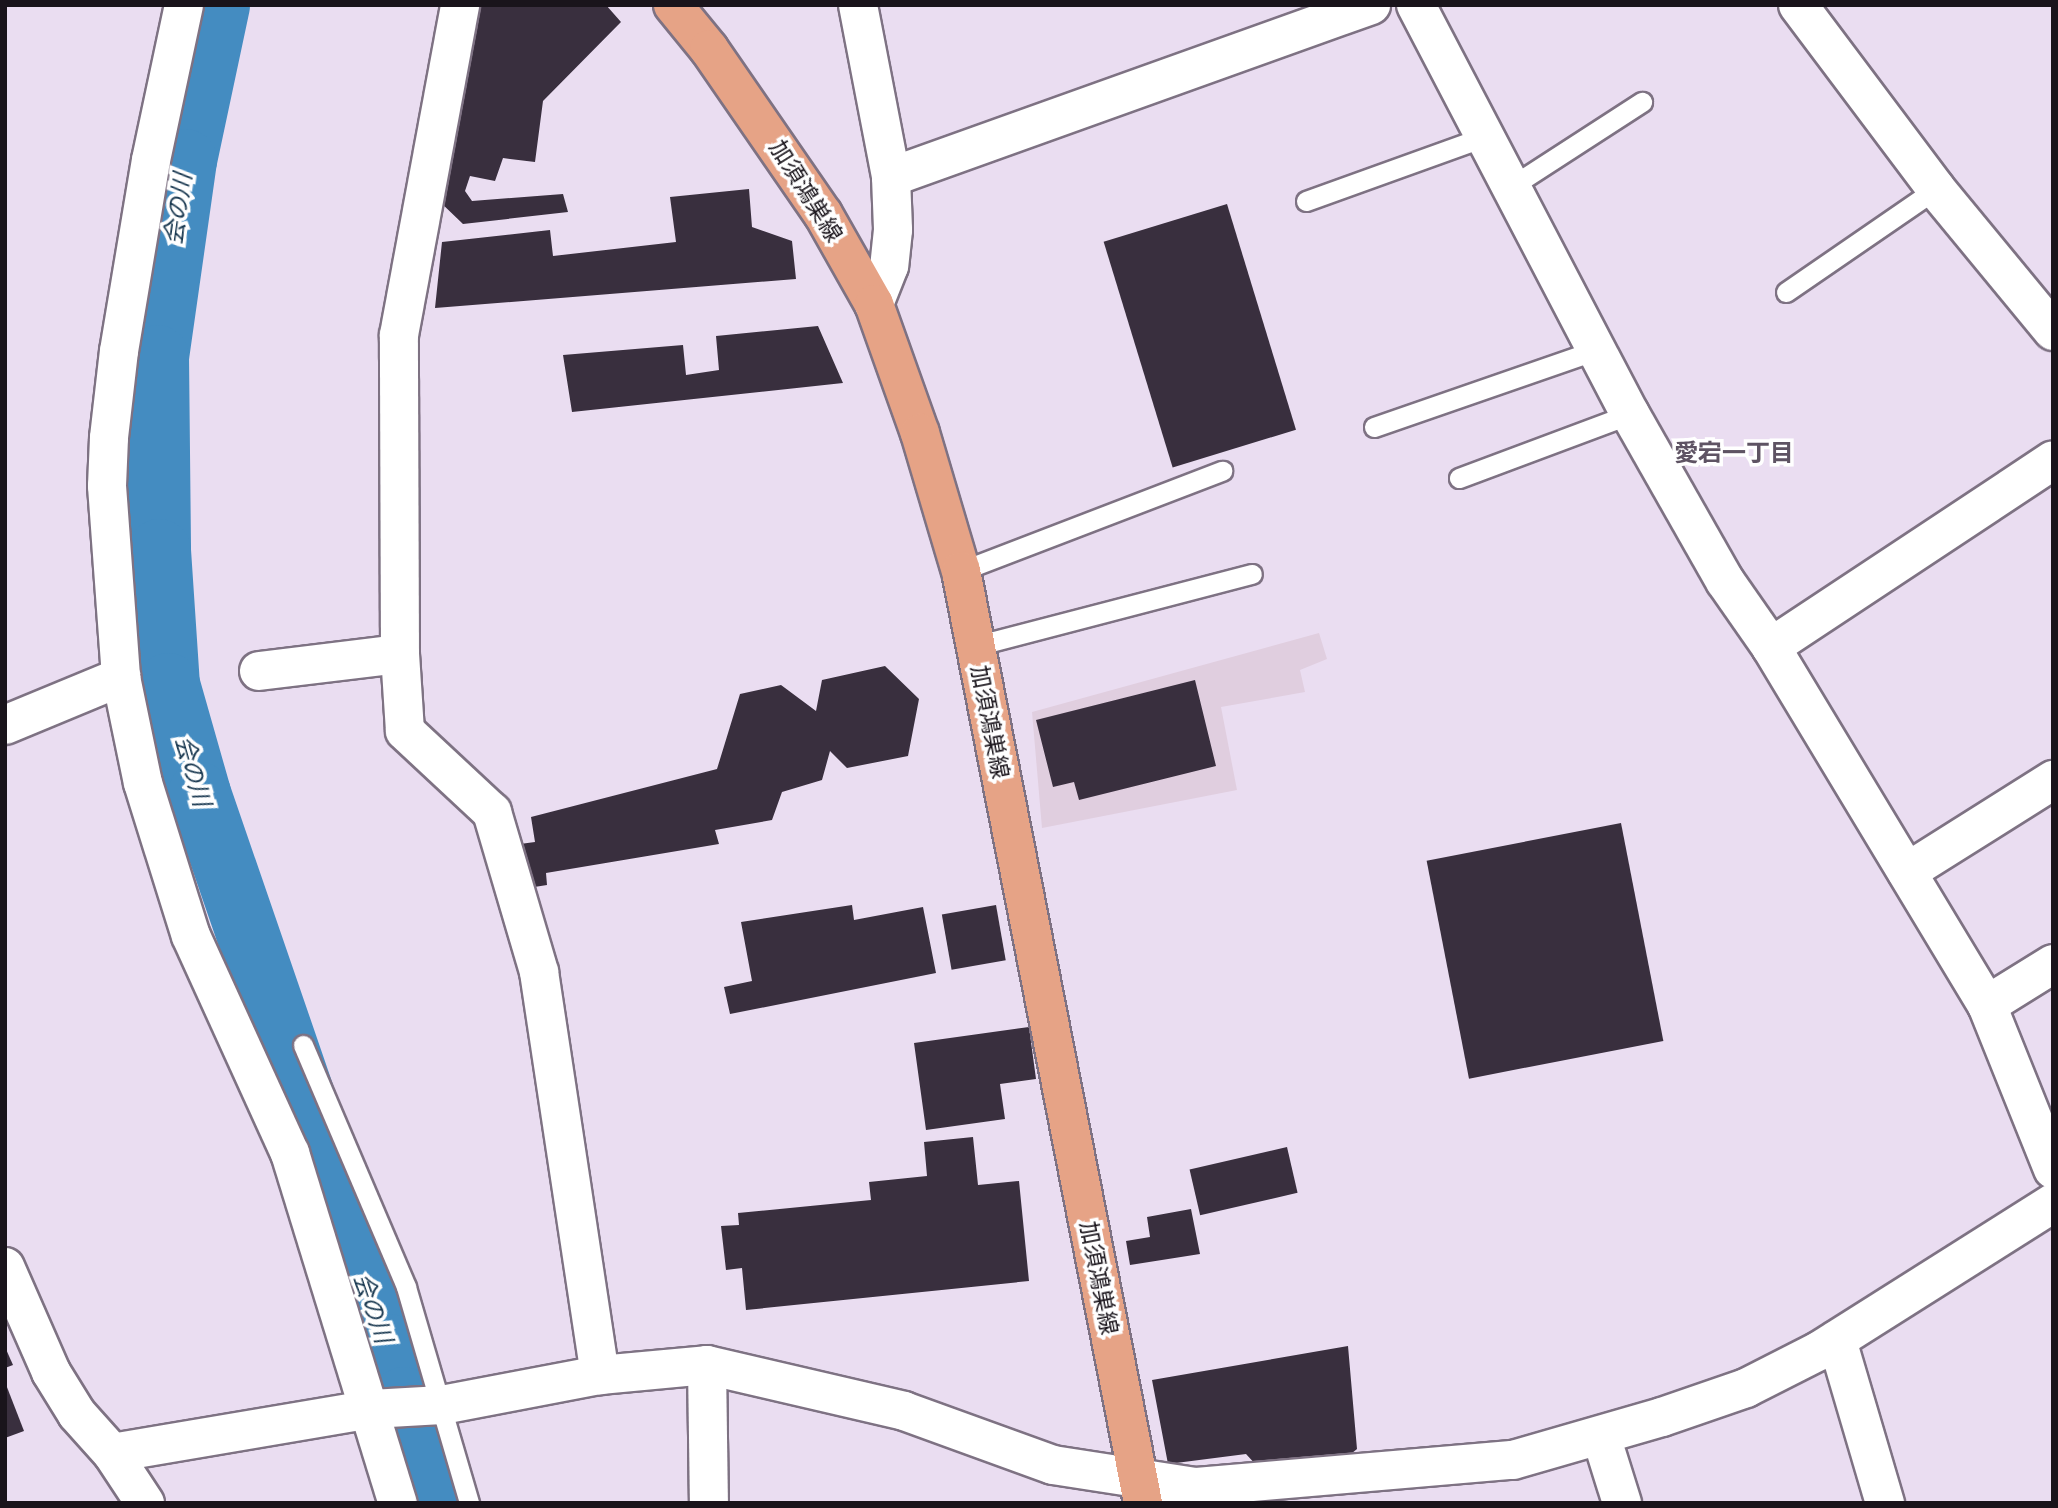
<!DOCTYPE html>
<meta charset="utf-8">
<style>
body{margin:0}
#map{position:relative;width:2058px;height:1508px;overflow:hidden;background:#eaddf1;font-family:"Space Grotesk","Noto Sans JP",sans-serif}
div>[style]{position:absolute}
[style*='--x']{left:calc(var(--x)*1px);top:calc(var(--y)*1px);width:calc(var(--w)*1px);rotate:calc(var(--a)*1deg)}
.industrial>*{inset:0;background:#e0cedf}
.river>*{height:63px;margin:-31.5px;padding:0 31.5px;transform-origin:31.5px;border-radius:31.5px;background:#448cc1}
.building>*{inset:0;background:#392f3e;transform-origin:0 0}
.roads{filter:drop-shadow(2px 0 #7e7283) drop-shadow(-2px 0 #7e7283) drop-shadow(0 2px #7e7283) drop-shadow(0 -2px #7e7283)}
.lane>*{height:19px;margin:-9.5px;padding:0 9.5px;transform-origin:9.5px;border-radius:9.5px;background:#fff}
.street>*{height:38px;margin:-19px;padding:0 19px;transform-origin:19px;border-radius:19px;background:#fff}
.secondary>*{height:38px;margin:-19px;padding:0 19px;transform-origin:19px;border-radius:19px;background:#fff}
.primary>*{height:38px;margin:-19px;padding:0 19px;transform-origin:19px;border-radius:19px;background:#e6a386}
span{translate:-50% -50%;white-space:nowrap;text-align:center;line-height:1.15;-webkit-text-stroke:7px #fff;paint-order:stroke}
.street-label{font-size:23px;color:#19141b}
.water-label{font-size:24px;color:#193850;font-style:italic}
.neighbourhood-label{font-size:24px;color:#5e5363;font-weight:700}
.frame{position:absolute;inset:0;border:7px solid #19141b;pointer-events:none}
</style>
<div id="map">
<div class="industrial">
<i style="clip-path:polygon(1319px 633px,1327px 659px,1300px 670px,1305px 692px,1221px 707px,1237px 790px,1042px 828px,1032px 712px)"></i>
</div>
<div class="river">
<i style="--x:218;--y:5;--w:158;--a:102"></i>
<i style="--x:185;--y:160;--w:198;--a:98.1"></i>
<i style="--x:157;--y:356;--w:194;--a:89.4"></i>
<i style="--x:159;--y:550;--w:134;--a:86.2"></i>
<i style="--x:168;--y:684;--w:113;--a:74.1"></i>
<i style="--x:199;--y:793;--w:584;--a:71.01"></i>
<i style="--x:389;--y:1345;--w:55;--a:75.2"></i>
<i style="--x:403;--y:1398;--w:20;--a:57"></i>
<i style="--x:414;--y:1415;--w:93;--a:70.6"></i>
</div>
<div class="building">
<i style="clip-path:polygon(474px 5px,606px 5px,621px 22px,543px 101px,535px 162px,503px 158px,495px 181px,470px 176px,465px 191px,472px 201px,563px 194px,568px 212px,463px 224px,438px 200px)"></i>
<i style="clip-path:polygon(749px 189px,752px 227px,792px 241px,796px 279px,435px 308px,442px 242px,550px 230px,553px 256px,676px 242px,670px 197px)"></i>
<i style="left:1227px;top:204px;width:236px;height:129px;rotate:73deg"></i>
<i style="clip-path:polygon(818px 326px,843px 383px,572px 412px,563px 355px,683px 345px,686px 375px,719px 370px,716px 336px)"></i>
<i style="clip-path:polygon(885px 666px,919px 699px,908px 756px,847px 768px,830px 751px,822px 780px,782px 792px,772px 820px,715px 830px,719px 844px,546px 873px,547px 885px,528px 888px,520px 844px,535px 842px,531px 817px,717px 769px,740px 694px,781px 685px,816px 711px,822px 680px)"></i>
<i style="clip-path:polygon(1195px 680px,1216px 766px,1079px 800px,1074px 782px,1053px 787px,1036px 720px)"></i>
<i style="left:1621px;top:823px;width:222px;height:198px;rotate:79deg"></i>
<i style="clip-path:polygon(852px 905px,854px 920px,923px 907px,936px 973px,730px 1014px,724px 987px,752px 981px,741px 922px)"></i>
<i style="left:996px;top:905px;width:56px;height:55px;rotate:80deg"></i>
<i style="clip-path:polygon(1029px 1027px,1036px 1079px,1000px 1084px,1005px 1119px,926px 1130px,914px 1043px)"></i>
<i style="clip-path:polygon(973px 1137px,978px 1185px,1019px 1181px,1029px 1281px,746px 1310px,742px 1268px,726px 1270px,721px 1226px,739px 1225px,738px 1213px,871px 1200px,869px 1182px,927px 1176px,924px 1142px)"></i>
<i style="left:1287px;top:1147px;width:47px;height:100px;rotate:77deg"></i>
<i style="clip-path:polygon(1191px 1209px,1200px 1254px,1130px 1265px,1126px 1241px,1150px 1237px,1147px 1217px)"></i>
<i style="clip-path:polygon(1348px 1346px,1357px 1449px,1341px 1462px,1258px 1467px,1246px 1454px,1168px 1464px,1152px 1380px)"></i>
<i style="clip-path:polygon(5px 1347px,13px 1365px,5px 1368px)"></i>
<i style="clip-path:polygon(5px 1382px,24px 1431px,5px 1438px)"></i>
</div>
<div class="roads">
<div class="lane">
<i style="--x:1512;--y:186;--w:155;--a:-32.9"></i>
<i style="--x:1306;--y:201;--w:189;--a:-19.8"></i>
<i style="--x:1786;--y:292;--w:182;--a:-34.5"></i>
<i style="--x:1374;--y:427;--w:223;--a:-19.1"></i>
<i style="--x:1585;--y:354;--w:13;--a:-32"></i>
<i style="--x:1459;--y:478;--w:183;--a:-20.5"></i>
<i style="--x:961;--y:571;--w:280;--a:-21"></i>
<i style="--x:975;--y:646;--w:286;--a:-14.6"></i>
<i style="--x:303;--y:1045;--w:263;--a:66.9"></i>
<i style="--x:406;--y:1287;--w:225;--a:73.7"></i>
</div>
<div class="street">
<i style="--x:184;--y:5;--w:158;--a:102"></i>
<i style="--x:151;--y:160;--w:194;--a:99.5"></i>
<i style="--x:119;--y:351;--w:88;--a:96.6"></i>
<i style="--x:109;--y:438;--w:48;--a:92.4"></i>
<i style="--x:107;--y:486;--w:192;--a:85.8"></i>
<i style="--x:121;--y:677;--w:108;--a:78.3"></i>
<i style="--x:143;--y:783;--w:160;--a:72.6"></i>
<i style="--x:191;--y:936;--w:239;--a:65.5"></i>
<i style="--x:290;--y:1153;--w:366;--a:72.9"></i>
<i style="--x:1416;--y:5;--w:462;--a:62.4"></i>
<i style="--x:1630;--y:414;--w:192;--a:60.4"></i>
<i style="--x:1725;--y:581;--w:80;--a:55.1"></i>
<i style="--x:1771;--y:647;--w:418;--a:58.9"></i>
<i style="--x:1987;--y:1005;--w:177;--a:68.1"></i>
<i style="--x:1798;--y:5;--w:230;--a:53.1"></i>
<i style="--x:1936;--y:189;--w:184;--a:50.5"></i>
<i style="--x:891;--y:177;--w:510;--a:-19.71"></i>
<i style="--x:1771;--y:647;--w:338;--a:-33.5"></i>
<i style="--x:400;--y:654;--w:319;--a:-90.2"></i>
<i style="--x:399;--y:335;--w:336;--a:-79.5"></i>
<i style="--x:259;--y:671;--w:142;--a:-6.9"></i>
<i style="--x:400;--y:654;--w:77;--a:86.3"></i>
<i style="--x:405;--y:731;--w:119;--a:43"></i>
<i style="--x:492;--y:812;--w:167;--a:73.6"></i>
<i style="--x:539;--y:972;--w:408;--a:81.4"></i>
<i style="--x:5;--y:725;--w:126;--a:-22.5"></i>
<i style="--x:1907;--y:872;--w:173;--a:-32.2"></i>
<i style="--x:1987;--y:1005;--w:78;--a:-31.8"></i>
<i style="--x:1837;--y:1340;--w:170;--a:73.6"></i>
<i style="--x:707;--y:1365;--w:138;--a:89.2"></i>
<i style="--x:1601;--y:1436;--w:70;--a:72.6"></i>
<i style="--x:112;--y:1453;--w:263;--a:-9.6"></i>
<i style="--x:371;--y:1409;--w:71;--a:-3.2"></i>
<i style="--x:442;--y:1405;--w:161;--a:-10.8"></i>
<i style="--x:600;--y:1375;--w:107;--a:-5.3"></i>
<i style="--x:707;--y:1365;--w:202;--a:13.1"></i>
<i style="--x:904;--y:1411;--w:158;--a:19.9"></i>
<i style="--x:1053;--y:1465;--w:144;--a:8.8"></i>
<i style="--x:1195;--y:1487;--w:319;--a:-4.9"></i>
<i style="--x:1513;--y:1460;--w:155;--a:-16.1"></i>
<i style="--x:1662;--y:1417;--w:89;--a:-19"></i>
<i style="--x:1746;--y:1388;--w:82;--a:-26.9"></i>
<i style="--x:1819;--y:1351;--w:277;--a:-32.3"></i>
</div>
<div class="secondary">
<i style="--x:858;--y:5;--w:175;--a:79.1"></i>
<i style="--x:891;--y:177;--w:53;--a:87.8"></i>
<i style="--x:893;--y:230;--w:36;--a:96"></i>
<i style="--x:889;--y:266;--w:41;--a:111.5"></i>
<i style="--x:5;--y:1267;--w:115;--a:66.3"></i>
<i style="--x:51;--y:1372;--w:49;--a:58.2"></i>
<i style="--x:77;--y:1414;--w:52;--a:48.1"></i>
<i style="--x:112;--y:1453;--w:60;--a:56.6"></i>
</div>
<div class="primary">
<i style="--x:673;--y:5;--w:57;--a:50.7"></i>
<i style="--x:709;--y:49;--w:201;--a:55.4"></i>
<i style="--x:823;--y:214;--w:103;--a:60.5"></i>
<i style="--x:874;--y:304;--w:137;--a:70.4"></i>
<i style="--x:920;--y:433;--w:144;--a:73.5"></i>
<i style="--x:961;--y:571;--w:950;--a:78.95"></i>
</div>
</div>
<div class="street-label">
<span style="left:806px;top:191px;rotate:58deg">加須鴻巣線</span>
<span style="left:990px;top:722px;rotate:79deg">加須鴻巣線</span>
<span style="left:1099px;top:1278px;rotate:79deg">加須鴻巣線</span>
</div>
<div class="water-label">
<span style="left:178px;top:209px;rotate:-82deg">会の川</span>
<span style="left:193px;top:771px;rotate:74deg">会の川</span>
<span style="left:373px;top:1308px;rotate:71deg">会の川</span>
</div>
<div class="neighbourhood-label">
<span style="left:1734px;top:453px">愛宕一丁目</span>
</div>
<div class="frame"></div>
</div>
